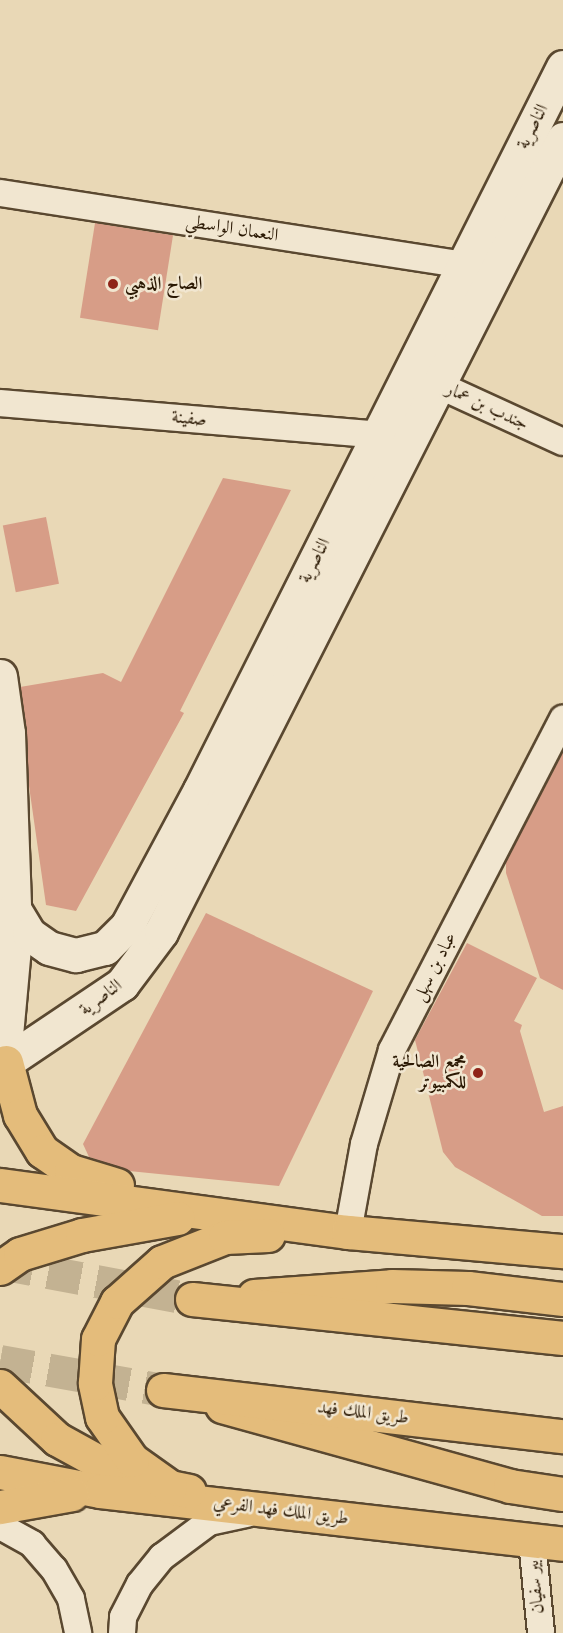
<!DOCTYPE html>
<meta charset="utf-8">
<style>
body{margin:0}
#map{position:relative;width:563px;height:1633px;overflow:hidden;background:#e9d8b6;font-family:Cardo,Amiri,serif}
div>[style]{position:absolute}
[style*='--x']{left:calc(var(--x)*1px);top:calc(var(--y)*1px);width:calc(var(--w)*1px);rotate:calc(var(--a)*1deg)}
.building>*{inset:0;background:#d79d87;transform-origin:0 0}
.highway-tunnel>*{height:33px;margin-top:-16.5px;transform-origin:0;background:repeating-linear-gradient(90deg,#c3b292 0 33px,transparent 0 49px)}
.roads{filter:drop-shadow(2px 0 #5a4830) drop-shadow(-2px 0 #5a4830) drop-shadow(0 2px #5a4830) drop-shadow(0 -2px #5a4830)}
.street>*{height:26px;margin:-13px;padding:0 13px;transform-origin:13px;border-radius:13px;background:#f1e6d0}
.secondary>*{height:33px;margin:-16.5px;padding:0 16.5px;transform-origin:16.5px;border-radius:16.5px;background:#f1e6d0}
.primary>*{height:33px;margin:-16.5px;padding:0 16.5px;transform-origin:16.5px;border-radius:16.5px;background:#e4bc7b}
.highway>*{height:33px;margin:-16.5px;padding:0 16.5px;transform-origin:16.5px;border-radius:16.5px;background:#e4bc7b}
.dots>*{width:16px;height:16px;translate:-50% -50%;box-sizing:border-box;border:3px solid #f1e6d0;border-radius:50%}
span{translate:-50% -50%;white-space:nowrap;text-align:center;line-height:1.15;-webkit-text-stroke:5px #f1e6d0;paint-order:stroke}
.street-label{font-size:18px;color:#2a1803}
.poi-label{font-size:18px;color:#2a1803;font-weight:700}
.left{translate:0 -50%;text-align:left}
.right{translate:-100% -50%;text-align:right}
</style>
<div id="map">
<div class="building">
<i style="left:95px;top:223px;width:79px;height:96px;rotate:9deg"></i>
<i style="clip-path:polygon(223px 478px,291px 490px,180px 711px,184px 713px,76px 911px,46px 905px,29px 786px,20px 687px,103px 673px,121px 682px)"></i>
<i style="left:46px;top:517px;width:68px;height:44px;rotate:79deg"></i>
<i style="clip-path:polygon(563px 751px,563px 990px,540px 978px,506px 873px,506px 861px)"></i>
<i style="clip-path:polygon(206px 913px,373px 991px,279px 1186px,129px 1171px,89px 1157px,83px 1144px)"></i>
<i style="clip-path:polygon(467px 943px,537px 978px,514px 1021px,522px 1025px,520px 1031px,544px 1112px,563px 1106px,563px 1216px,542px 1216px,455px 1167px,443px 1152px,415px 1040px)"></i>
</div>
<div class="highway-tunnel">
<i style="--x:0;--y:1263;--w:195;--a:10.6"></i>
<i style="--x:0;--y:1361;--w:166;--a:10.1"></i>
</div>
<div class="roads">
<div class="street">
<i style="--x:0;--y:193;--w:469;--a:8.8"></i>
<i style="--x:421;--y:377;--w:156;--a:24.6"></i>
<i style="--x:0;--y:403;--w:379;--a:4.8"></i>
<i style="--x:348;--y:1232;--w:89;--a:-79.7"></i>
<i style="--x:364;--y:1144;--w:98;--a:-73.4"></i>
<i style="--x:392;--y:1050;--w:373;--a:-62.7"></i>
<i style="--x:0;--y:1526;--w:37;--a:29"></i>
<i style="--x:32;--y:1544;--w:33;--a:49"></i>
<i style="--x:54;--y:1569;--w:34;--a:60"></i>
<i style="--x:71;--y:1599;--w:35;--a:78"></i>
<i style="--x:532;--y:1541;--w:92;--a:84.4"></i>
<i style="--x:122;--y:1633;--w:16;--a:-86"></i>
<i style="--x:123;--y:1617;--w:37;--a:-63"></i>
<i style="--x:140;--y:1584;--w:35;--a:-51"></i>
<i style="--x:162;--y:1557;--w:59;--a:-36.7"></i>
<i style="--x:209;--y:1522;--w:39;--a:-12"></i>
</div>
<div class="secondary">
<i style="--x:0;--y:676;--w:58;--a:82"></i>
<i style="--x:8;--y:733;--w:203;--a:88"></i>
<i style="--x:15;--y:936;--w:144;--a:95.2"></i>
<i style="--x:14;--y:909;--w:29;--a:59"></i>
<i style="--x:29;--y:934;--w:24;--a:35"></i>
<i style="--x:49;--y:948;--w:28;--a:15"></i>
<i style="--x:76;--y:955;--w:30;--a:-14"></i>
<i style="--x:105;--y:948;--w:31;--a:-45"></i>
<i style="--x:127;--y:926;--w:154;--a:-61.8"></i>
<i style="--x:200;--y:790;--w:809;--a:-63.34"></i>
<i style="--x:6;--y:1062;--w:140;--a:-33.9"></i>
<i style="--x:122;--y:984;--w:65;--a:-53.1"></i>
<i style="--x:161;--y:932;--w:889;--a:-63.12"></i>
</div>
<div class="primary">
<i style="--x:6;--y:1062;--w:55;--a:75.2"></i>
<i style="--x:20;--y:1115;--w:42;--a:58.6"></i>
<i style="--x:42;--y:1151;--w:35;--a:35"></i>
<i style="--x:71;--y:1171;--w:48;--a:16.9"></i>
<i style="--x:0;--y:1185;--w:351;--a:7.7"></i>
<i style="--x:348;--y:1232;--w:216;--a:5.1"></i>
<i style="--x:0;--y:1268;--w:24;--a:-35"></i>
<i style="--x:20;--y:1254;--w:65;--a:-17"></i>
<i style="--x:82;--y:1235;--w:97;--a:-10.1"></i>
<i style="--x:254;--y:1296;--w:138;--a:-4.1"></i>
<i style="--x:392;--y:1286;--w:76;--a:1.5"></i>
<i style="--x:468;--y:1288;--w:96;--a:6.6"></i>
<i style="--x:0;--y:1386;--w:78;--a:42.9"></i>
<i style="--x:57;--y:1439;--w:104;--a:28.8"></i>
<i style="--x:222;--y:1406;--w:299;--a:15.5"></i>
<i style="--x:510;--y:1486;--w:54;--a:8.6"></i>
<i style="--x:0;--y:1472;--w:102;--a:10.8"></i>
<i style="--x:100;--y:1491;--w:466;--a:6.5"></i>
<i style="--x:189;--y:1491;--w:19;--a:-168"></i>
<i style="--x:170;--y:1487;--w:47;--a:-144.6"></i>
<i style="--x:132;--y:1460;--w:52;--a:-124.9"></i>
<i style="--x:102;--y:1417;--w:35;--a:-102"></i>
<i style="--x:95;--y:1383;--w:44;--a:-86.1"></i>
<i style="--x:98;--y:1339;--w:42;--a:-62.8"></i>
<i style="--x:117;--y:1302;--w:60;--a:-41.6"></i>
<i style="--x:162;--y:1262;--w:68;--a:-21.6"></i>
<i style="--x:225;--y:1237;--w:43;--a:-2.7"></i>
<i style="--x:0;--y:1507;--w:73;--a:-10.2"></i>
</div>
<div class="highway">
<i style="--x:192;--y:1299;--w:373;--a:6"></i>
<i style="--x:163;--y:1390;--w:403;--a:6.6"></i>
</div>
</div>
<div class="dots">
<i style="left:113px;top:284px;background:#8f2418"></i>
<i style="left:478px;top:1073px;background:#8f2418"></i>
</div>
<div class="street-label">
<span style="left:533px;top:127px;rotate:-63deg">الناصرية</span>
<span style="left:232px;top:229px;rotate:9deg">النعمان الواسطي</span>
<span style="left:487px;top:407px;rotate:25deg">جندب بن عمار</span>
<span style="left:189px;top:419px;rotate:5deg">صفينة</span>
<span style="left:315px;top:561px;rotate:-63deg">الناصرية</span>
<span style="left:435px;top:967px;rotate:-63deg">عباد بن سهل</span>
<span style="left:101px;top:998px;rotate:-37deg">الناصرية</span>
<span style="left:363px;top:1413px;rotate:7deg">طريق الملك فهد</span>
<span style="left:281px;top:1511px;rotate:7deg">طريق الملك فهد الفرعي</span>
<span style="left:536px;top:1587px;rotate:-96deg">بير سفيان</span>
</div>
<div class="poi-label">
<span class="left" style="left:125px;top:284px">الصاج الذهبي</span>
<span class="right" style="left:466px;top:1073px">مجمع الصالحية<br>للكمبيوتر</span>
</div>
</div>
